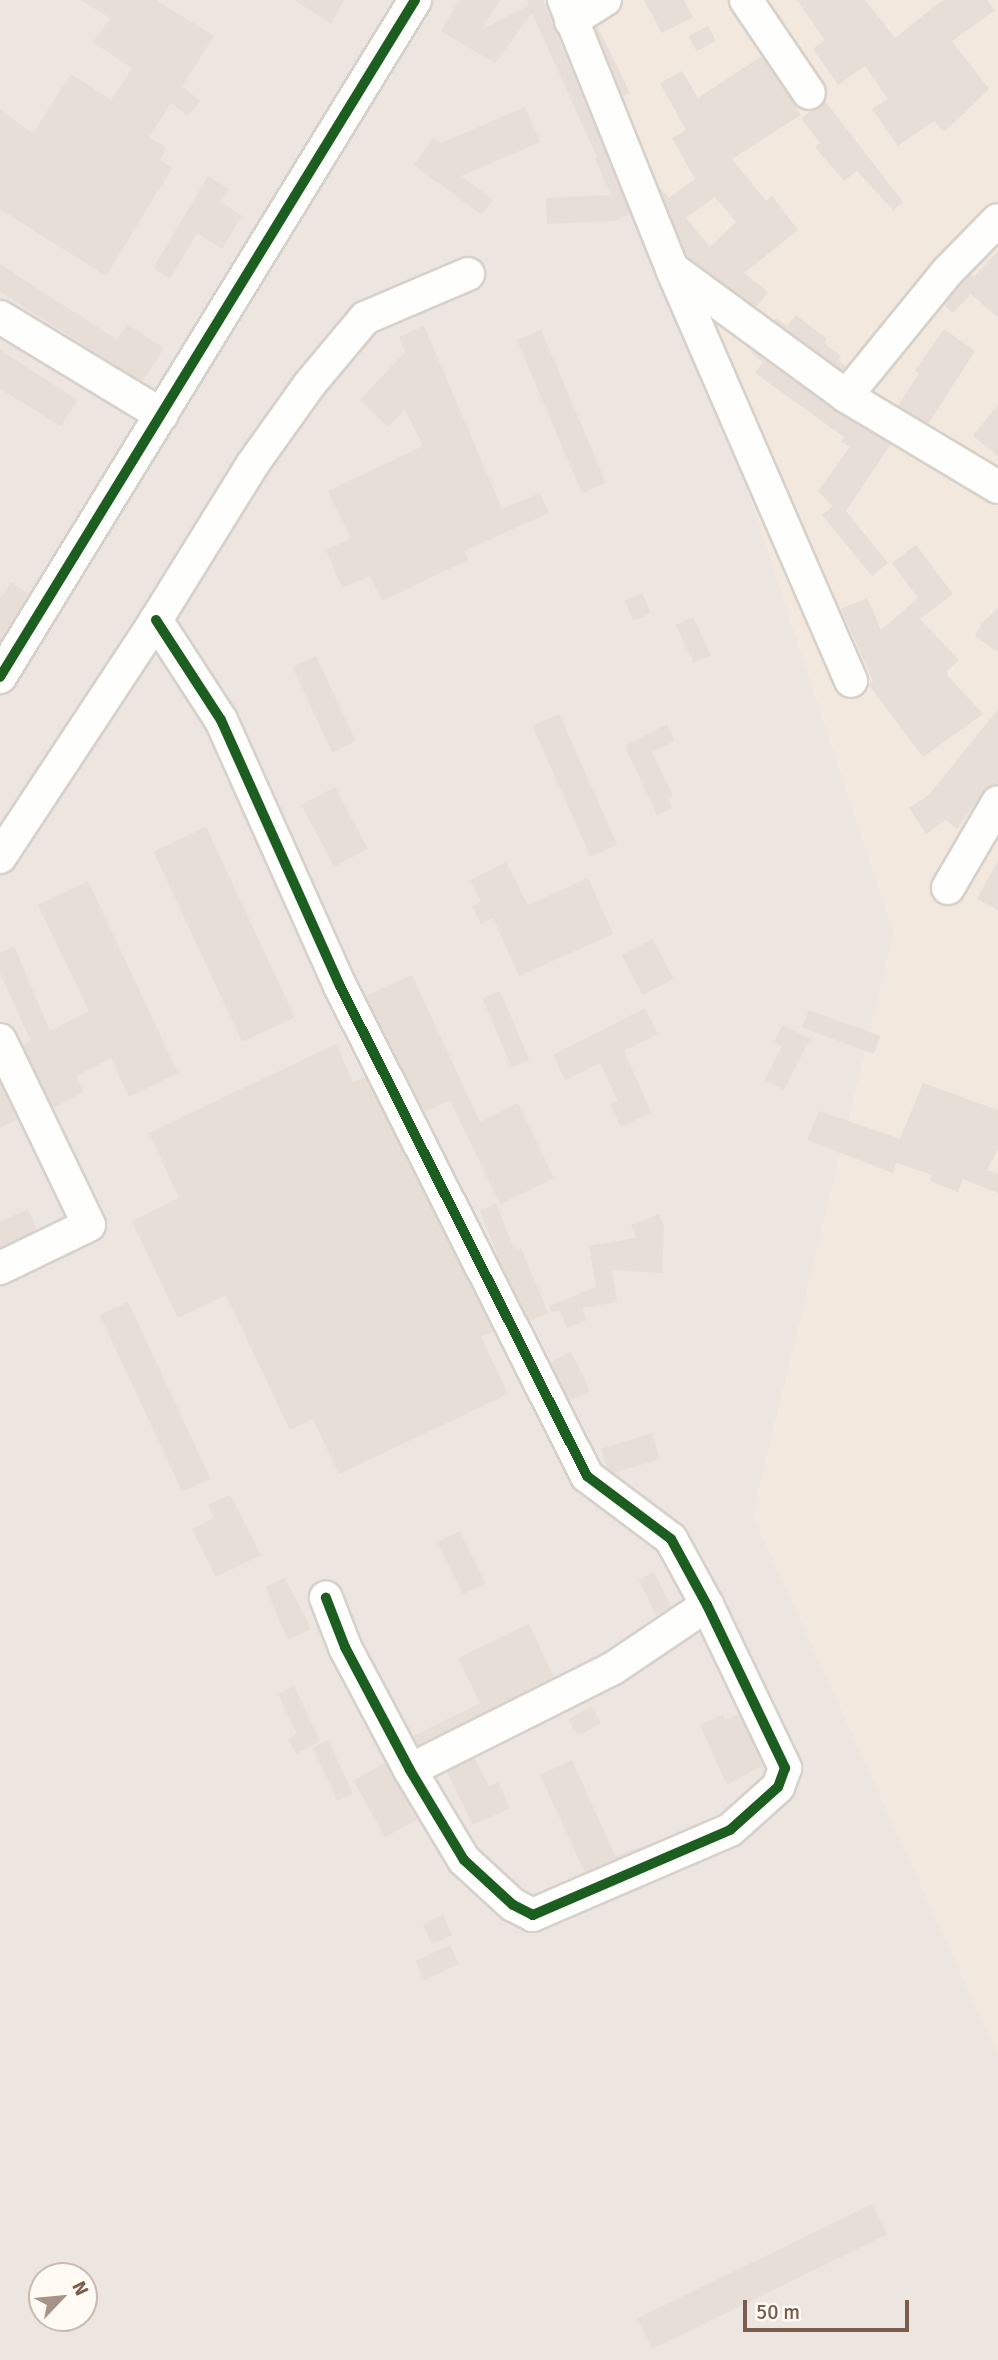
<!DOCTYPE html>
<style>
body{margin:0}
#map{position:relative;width:998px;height:2360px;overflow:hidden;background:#f9f5f0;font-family:Signika,sans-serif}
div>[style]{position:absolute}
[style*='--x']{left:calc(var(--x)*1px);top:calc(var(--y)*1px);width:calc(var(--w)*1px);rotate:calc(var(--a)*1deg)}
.residential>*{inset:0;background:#f2e8de}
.industrial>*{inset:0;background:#ede5e0}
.building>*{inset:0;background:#e6ded7;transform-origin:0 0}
.roads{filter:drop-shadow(2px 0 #d7d1cb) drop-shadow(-2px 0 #d7d1cb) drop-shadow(0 2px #d7d1cb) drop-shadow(0 -2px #d7d1cb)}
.minor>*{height:32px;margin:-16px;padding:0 16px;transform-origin:16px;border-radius:16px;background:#fefefd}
.cycleway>*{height:10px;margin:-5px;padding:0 5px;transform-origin:5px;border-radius:5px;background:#1b5e20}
span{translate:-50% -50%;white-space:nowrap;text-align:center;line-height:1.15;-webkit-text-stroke:6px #fffaf3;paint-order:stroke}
.north{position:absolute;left:28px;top:2262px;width:70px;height:70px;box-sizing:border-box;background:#fffaf3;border:2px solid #cabbb1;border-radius:50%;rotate:64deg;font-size:19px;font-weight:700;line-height:28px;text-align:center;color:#7a5c4d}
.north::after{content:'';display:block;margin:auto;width:24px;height:32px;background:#a69286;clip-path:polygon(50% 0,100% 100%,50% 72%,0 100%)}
.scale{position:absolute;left:743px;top:2300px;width:166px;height:32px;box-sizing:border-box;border:4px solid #7a5c4d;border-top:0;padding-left:9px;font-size:21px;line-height:24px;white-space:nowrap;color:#7a5c4d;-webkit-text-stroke:5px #fffaf3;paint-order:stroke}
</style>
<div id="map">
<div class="residential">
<i style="clip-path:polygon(586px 0,998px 0,998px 2054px,753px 1515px,894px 933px)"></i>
</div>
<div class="industrial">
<i style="clip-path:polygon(evenodd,0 0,586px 0,894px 933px,753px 1515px,998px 2054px,998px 2360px,0 2360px,0 0,42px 2276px,84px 2276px,84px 2318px,42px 2318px,42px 2276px)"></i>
</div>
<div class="building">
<i style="clip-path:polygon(81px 0,156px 0,214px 36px,182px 86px,200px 101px,188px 116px,171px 103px,149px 137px,167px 148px,160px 160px,172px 168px,106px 276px,0 209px,0 110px,33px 133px,71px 74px,111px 100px,132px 68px,93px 42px,110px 18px)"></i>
<i style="clip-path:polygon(294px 0,344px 0,331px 24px)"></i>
<i style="clip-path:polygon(459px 0,500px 0,481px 30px,529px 5px,526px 0,543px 0,630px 214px,614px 221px,547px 224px,546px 198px,611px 195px,595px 158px,597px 157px,532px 13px,495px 63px,441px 31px)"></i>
<i style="clip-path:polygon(644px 0,684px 0,693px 17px,662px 33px)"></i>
<i style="clip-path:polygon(797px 0,865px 0,895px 38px,943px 0,987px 0,995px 10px,952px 41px,989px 89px,944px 132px,934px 121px,898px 146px,872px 109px,888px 99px,865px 66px,838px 85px,813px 49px,825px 40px)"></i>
<i style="clip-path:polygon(597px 26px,630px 93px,623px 97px,595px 28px)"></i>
<i style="left:708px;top:26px;width:17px;height:22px;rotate:62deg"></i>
<i style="clip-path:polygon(evenodd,762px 56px,801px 115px,732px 159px,766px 201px,772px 196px,798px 230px,744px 273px,768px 292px,756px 307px,687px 257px,658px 186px,669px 198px,695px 179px,672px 138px,686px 130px,660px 83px,682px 71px,698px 98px,762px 56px,715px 197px,736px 222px,710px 247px,686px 218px,715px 197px)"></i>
<i style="clip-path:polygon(825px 101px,903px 202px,893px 210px,857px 171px,844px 181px,815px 147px,820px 143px,801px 118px)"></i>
<i style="clip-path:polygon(525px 107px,540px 142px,461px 176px,493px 200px,482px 215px,414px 165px,433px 138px,441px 143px)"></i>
<i style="clip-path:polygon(208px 176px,229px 189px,221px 202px,242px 216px,222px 249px,197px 233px,170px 279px,153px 268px)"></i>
<i style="clip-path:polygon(998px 251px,998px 318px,971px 294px,952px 313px,944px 305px,971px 274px,974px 277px)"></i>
<i style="clip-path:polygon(0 264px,117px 340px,127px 324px,164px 348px,142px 382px,0 292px)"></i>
<i style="clip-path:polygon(796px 315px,827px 339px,824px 343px,841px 356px,838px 360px,846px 366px,842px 370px,774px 321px,776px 318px,787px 326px)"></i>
<i style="clip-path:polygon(424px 326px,502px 509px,540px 493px,549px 513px,464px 551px,468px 560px,382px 601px,370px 576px,342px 588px,326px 550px,351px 539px,328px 491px,423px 446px,405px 410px,388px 427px,360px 400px,405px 352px,399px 337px)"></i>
<i style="clip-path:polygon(944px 329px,975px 351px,928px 424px,898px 406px,919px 373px,915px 371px)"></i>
<i style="left:541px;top:330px;width:166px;height:26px;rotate:67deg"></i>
<i style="clip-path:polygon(0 350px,78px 400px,61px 426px,0 389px)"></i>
<i style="clip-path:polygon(753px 351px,835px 411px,891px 444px,846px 511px,888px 563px,872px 576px,822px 515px,833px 506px,818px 491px,850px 447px,841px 442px,844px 437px,755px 373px,763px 362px,751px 353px)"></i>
<i style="clip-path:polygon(998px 404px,998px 456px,973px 436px)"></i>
<i style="clip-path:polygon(916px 545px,953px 594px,920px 619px,959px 660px,947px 671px,948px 676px,983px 714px,923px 757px,869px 685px,873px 681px,841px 609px,867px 598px,881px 630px,918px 598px,892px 563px)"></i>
<i style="clip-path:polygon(11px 582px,29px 594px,0 642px,0 598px)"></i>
<i style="left:642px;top:593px;width:22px;height:19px;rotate:66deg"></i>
<i style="clip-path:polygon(998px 608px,998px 652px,975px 636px,982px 623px)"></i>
<i style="left:693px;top:617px;width:42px;height:19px;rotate:65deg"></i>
<i style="left:316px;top:656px;width:94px;height:26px;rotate:65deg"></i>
<i style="clip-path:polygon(998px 709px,998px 783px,983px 792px,957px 829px,946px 820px,926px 834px,909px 808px,929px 795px)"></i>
<i style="left:559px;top:714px;width:143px;height:29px;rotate:66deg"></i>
<i style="clip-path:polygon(667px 724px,675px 741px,652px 752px,673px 796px,668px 798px,672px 808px,657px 815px,625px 746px)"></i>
<i style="left:335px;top:787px;width:70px;height:38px;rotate:62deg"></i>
<i style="left:206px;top:827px;width:210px;height:58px;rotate:65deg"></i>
<i style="clip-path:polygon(998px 860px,998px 910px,977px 899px)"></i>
<i style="clip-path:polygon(506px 862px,528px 905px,588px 878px,613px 934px,519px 976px,493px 918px,481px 924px,472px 906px,481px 902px,470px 880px)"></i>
<i style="clip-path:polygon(88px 881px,178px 1073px,129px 1097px,111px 1058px,76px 1076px,84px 1092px,53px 1108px,23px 1045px,31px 1041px,0 973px,0 953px,14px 946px,50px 1031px,89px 1011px,38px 905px)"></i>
<i style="left:653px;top:939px;width:45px;height:35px;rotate:63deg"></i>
<i style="clip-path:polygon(412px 975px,480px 1122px,518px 1103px,554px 1178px,500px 1204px,450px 1100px,424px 1112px,366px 996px)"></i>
<i style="left:500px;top:991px;width:75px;height:19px;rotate:67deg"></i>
<i style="clip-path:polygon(645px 1008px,658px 1034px,624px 1051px,651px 1112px,621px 1127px,610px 1104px,618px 1101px,600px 1063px,565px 1080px,553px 1055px)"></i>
<i style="left:809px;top:1010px;width:76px;height:19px;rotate:20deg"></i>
<i style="clip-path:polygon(783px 1025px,810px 1039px,784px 1090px,765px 1080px,782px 1046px,774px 1042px)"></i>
<i style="clip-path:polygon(336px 1044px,353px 1082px,365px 1077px,494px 1332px,481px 1337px,508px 1394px,339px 1474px,313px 1419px,290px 1430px,226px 1295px,178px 1318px,132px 1221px,179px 1198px,149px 1133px)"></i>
<i style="clip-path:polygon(0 1082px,18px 1119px,0 1128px)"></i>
<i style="clip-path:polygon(923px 1083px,998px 1110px,998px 1149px,987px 1170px,998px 1174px,998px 1193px,963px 1179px,958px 1192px,930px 1181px,932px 1175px,896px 1163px,893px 1173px,807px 1140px,819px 1111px,900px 1139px)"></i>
<i style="clip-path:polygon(496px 1204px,515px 1251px,521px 1248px,548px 1313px,529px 1321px,498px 1258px,480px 1210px)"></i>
<i style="clip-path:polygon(28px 1209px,37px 1230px,0 1248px,0 1222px)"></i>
<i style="clip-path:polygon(659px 1214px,664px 1227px,662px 1273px,612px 1270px,617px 1302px,582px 1308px,587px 1320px,567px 1328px,560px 1311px,551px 1312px,549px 1306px,596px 1287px,589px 1246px,636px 1238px,631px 1225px)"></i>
<i style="left:128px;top:1302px;width:195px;height:31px;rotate:65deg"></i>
<i style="left:571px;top:1352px;width:43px;height:23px;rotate:64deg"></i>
<i style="clip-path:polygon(652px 1433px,660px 1459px,614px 1473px,607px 1468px,601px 1449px)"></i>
<i style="clip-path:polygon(230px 1495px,261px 1555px,216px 1577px,192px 1529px,214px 1518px,208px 1505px)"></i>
<i style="left:460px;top:1531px;width:58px;height:25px;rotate:64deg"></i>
<i style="left:654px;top:1572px;width:39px;height:17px;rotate:64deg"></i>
<i style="clip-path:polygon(285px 1578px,311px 1629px,288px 1640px,265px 1587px)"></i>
<i style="clip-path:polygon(529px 1624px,554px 1678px,418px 1746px,413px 1736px,480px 1703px,458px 1658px)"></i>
<i style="clip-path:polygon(294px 1686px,320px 1741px,296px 1754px,288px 1739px,297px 1734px,278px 1694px)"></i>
<i style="left:591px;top:1706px;width:20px;height:26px;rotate:60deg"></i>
<i style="clip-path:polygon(739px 1714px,763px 1765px,727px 1785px,700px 1725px,722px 1715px,725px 1720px)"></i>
<i style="left:328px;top:1740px;width:59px;height:17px;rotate:65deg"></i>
<i style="clip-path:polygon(474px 1758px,489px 1786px,498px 1782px,510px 1808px,473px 1825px,447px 1772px)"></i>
<i style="clip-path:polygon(572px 1760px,615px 1856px,661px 1840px,585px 1873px,540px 1775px)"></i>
<i style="left:385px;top:1763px;width:65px;height:36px;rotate:61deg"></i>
<i style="left:443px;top:1915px;width:22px;height:22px;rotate:66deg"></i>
<i style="left:450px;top:1945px;width:21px;height:38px;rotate:65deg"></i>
<i style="left:872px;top:2204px;width:34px;height:261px;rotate:64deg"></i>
</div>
<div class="roads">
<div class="minor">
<i style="--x:564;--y:0;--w:290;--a:68.1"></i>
<i style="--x:672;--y:269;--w:449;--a:66.5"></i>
<i style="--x:746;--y:0;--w:112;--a:55.9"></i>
<i style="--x:571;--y:21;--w:40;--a:-32"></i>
<i style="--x:674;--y:270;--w:213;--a:36.2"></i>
<i style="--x:846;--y:396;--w:177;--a:30.9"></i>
<i style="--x:0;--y:317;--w:189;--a:31.2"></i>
<i style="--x:846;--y:396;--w:161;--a:-50.8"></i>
<i style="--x:948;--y:271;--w:71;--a:-45.6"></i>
<i style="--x:156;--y:620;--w:119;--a:57"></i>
<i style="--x:221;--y:720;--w:291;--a:65.9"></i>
<i style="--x:340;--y:986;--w:549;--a:63.25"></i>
<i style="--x:587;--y:1476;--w:105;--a:36.9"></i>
<i style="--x:671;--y:1539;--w:75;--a:61.4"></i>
<i style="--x:707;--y:1605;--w:181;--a:64.4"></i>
<i style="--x:785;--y:1768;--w:20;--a:110"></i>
<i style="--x:778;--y:1787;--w:64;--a:138.1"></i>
<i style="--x:730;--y:1830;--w:215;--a:156.7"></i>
<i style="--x:533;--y:1915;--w:22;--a:-153"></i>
<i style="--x:513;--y:1905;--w:67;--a:-137.4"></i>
<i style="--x:464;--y:1860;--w:105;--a:-121"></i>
<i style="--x:410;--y:1770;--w:139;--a:-117.9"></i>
<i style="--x:345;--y:1647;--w:53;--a:-111.2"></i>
<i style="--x:0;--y:677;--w:794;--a:-58.49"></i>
<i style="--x:0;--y:857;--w:284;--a:-56.6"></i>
<i style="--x:156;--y:620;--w:182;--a:-58.2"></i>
<i style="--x:252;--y:465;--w:98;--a:-54.5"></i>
<i style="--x:309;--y:385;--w:87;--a:-50.1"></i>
<i style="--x:365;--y:318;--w:112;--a:-23.1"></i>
<i style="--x:948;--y:888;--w:99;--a:-59.8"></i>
<i style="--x:0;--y:1040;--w:205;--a:64.3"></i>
<i style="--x:89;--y:1225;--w:99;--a:154.2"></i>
<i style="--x:410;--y:1770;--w:226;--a:-26.6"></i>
<i style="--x:612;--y:1669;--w:115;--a:-34"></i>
</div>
</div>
<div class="cycleway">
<i style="--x:156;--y:620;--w:119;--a:57"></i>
<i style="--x:221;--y:720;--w:291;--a:65.9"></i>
<i style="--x:340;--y:986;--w:549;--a:63.25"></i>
<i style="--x:587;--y:1476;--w:105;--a:36.9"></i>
<i style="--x:671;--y:1539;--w:75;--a:61.4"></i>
<i style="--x:707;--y:1605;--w:181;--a:64.4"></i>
<i style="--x:785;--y:1768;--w:20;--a:110"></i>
<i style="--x:778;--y:1787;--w:64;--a:138.1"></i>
<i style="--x:730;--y:1830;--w:215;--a:156.7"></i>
<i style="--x:533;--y:1915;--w:22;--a:-153"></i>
<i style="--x:513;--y:1905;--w:67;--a:-137.4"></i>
<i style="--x:464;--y:1860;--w:105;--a:-121"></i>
<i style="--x:410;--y:1770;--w:139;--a:-117.9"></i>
<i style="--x:345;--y:1647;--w:53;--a:-111.2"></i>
<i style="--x:0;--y:677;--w:794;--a:-58.49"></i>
</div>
<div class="north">N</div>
<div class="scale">50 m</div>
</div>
